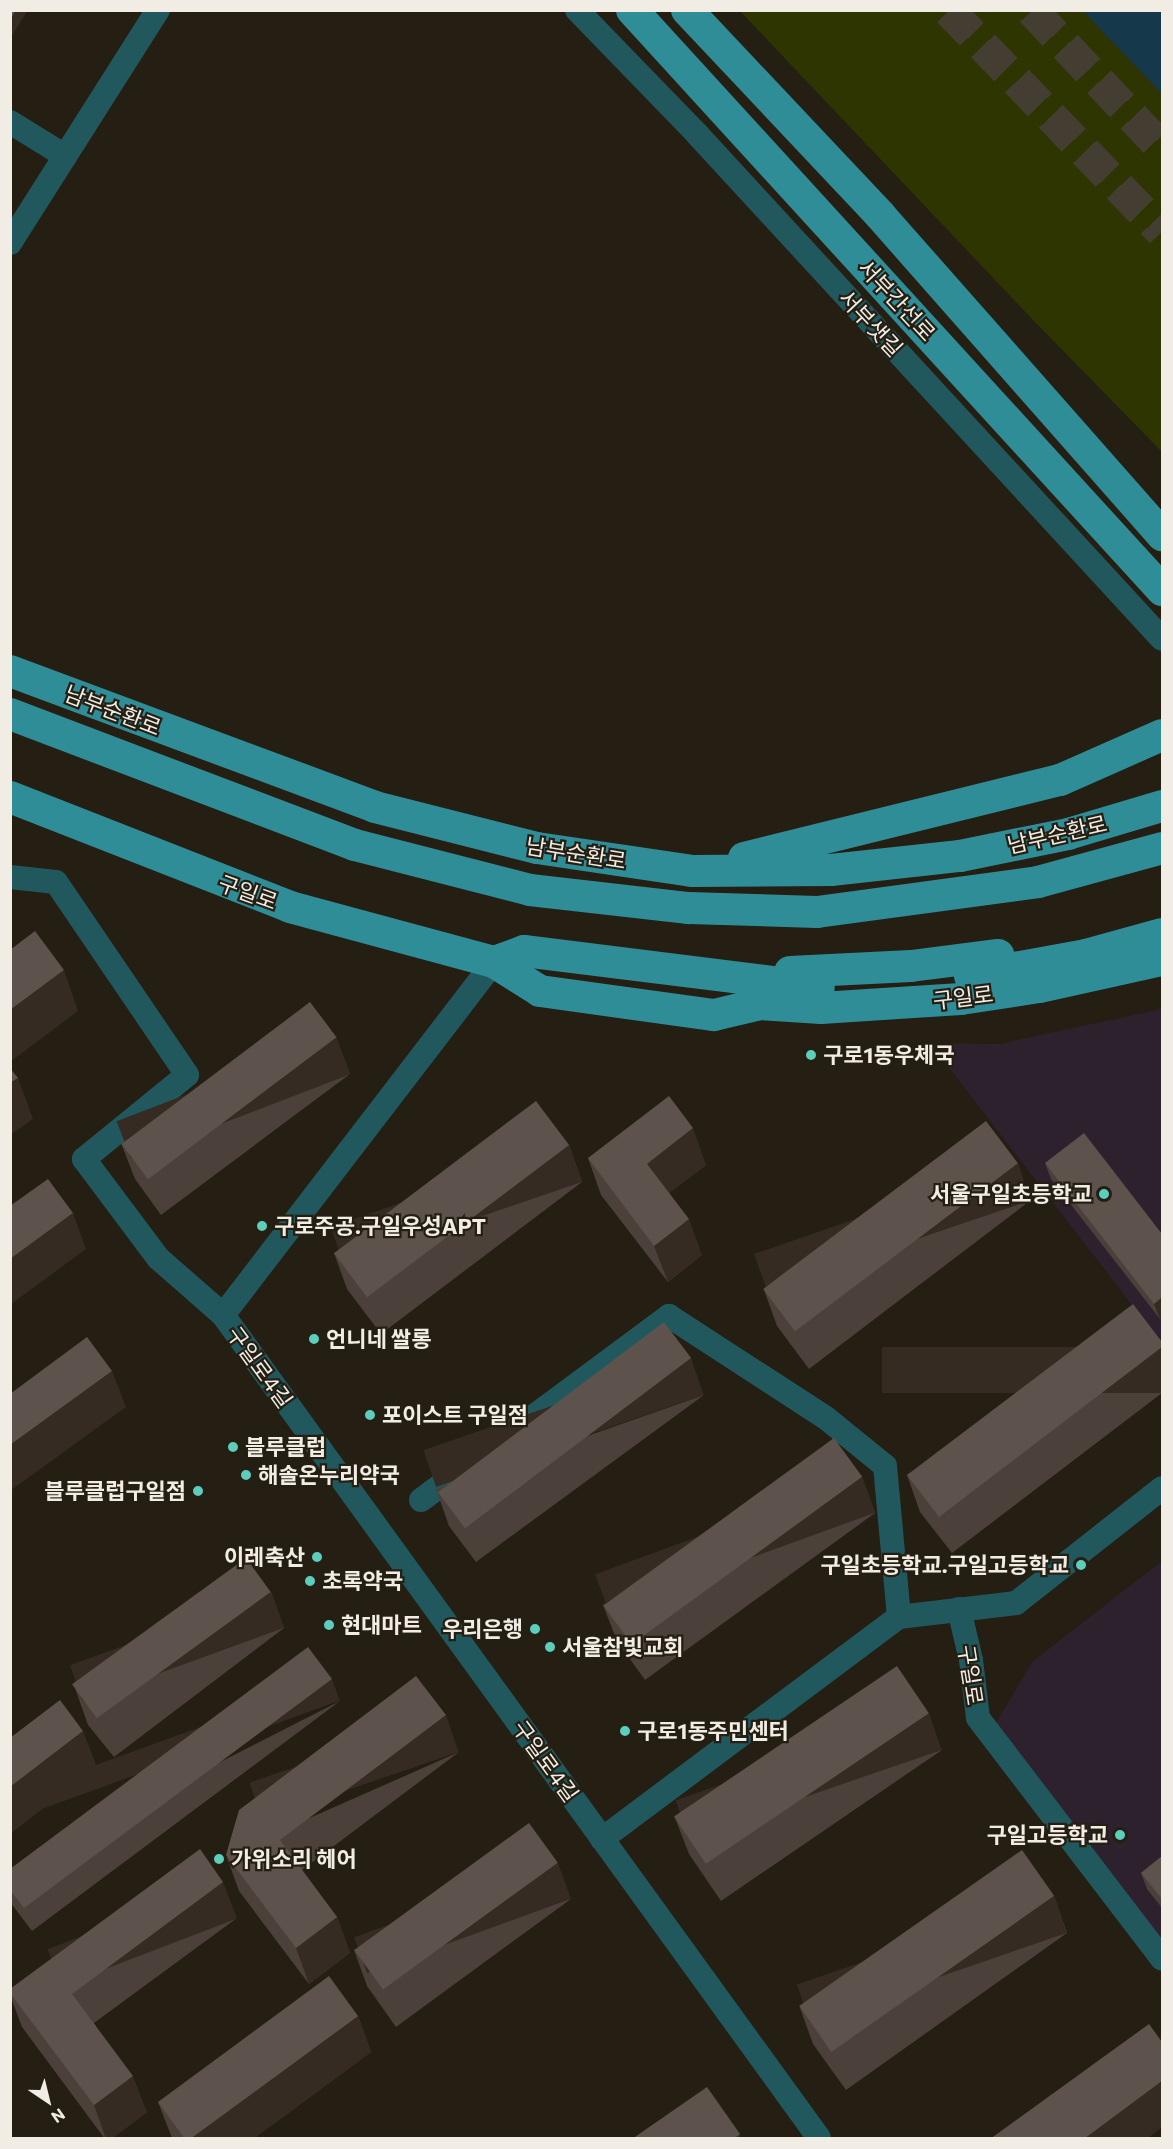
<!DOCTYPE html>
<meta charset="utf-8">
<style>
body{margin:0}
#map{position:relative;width:1173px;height:2149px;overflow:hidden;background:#241e13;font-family:Commissioner,"Noto Sans KR",sans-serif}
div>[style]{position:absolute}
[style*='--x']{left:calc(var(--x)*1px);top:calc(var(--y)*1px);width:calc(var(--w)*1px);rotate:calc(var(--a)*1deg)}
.education>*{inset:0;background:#2d212e}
.green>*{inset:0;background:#2f3501}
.water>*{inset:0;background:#15384a}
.highway-tunnel>*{height:33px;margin-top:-16.5px;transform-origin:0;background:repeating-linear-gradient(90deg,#433d32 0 33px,transparent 0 49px)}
.minor>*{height:24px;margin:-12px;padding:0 12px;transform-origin:12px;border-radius:12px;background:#21585e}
.major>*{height:32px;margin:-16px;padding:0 16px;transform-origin:16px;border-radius:16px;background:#2f8d98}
.wall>*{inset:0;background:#4c403a}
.shaded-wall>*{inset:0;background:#352b23;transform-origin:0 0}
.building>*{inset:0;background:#5e534c;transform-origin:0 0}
.dots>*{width:16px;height:16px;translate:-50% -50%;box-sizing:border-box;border:3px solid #241e13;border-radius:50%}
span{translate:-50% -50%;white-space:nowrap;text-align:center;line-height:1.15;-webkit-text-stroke:4.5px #241e13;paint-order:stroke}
.street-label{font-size:22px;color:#f1ede5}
.poi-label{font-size:22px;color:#f1ede5;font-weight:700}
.left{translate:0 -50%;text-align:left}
.right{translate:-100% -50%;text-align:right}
.frame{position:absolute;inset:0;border:12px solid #f1ede5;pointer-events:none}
.north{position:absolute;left:18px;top:2071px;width:60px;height:60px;-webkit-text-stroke:4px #241e13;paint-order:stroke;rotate:145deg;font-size:16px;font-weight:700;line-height:24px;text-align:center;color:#f1ede5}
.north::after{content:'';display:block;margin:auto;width:21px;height:27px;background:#f1ede5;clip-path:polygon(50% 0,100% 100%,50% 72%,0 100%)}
</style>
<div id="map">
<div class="education">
<i style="clip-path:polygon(1162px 1009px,1162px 1344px,930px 1043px,999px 1044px)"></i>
<i style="clip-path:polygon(1162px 1561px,1162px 1944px,994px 1726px,1033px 1661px)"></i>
</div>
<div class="green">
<i style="clip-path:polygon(740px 11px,1162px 11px,1162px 452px,1032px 319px)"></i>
</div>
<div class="water">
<i style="clip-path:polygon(1083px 11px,1162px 11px,1162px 94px)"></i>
</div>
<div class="highway-tunnel">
<i style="--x:949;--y:10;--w:307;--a:46.1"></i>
<i style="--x:1032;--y:10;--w:190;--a:46.7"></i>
</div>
<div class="minor">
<i style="--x:577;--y:10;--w:173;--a:45.9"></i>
<i style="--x:697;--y:134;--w:686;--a:47.36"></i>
<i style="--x:10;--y:122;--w:65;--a:31.7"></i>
<i style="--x:10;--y:243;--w:276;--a:-57.6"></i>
<i style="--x:10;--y:877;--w:46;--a:6.2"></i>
<i style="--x:56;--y:882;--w:233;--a:55.8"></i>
<i style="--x:187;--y:1075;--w:133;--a:140.8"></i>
<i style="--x:84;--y:1159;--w:124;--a:53.2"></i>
<i style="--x:158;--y:1258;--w:86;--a:41.2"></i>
<i style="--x:494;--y:962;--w:445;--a:127.5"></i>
<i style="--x:223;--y:1315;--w:1016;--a:54.09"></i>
<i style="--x:421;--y:1500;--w:309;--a:-36.6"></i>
<i style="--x:669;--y:1316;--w:187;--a:33"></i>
<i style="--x:826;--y:1418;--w:76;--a:39.1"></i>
<i style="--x:885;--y:1466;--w:152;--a:84.7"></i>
<i style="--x:959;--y:1609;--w:52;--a:76.8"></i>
<i style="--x:971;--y:1660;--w:58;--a:83.1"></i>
<i style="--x:978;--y:1718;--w:303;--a:52.6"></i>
<i style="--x:602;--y:1839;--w:371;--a:-36.8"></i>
<i style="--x:899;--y:1617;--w:118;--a:-6.8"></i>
<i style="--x:1016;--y:1603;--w:186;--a:-38.2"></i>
</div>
<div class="major">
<i style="--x:632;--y:10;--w:786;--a:47.58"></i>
<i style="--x:687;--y:10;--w:282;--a:46.7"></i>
<i style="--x:880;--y:215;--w:427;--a:48.6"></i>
<i style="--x:10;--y:671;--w:390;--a:20.4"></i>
<i style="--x:375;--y:807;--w:167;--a:14.2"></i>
<i style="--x:537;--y:848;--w:158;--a:8.4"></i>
<i style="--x:693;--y:871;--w:138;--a:-0.4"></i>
<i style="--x:831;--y:870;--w:130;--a:-6.2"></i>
<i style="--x:960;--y:856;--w:110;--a:-11.5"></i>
<i style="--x:1068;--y:834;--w:98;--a:-16.6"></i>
<i style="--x:10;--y:714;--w:369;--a:20.8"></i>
<i style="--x:355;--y:845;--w:181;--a:14.4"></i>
<i style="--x:530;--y:890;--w:160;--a:6.5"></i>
<i style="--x:689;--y:908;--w:128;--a:1.8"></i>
<i style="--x:817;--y:912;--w:223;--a:-7.7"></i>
<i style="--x:1038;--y:882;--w:129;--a:-15.3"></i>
<i style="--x:10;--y:797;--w:301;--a:21.4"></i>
<i style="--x:290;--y:907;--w:211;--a:15.1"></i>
<i style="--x:494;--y:962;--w:54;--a:32.2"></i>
<i style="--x:540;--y:991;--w:176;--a:7.9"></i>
<i style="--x:714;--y:1015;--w:47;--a:-13.4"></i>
<i style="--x:760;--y:1004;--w:61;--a:3.8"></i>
<i style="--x:821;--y:1008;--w:140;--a:-3.7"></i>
<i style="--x:961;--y:999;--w:79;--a:-8.7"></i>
<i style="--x:1039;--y:987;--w:126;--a:-12.4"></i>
<i style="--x:744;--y:858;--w:325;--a:-13.9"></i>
<i style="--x:1060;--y:780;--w:111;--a:-23.8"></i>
<i style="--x:494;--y:962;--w:32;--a:-20"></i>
<i style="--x:524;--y:951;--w:297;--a:7.1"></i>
<i style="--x:790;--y:972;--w:121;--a:-2.8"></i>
<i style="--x:911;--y:966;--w:88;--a:-7.2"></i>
<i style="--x:970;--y:976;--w:118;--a:-10.3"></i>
<i style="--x:1086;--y:955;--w:79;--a:-15.4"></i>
</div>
<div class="wall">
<i style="clip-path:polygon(336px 1037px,350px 1074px,161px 1215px,135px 1179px,121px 1143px)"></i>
<i style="clip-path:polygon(569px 1145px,582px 1182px,381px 1334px,347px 1289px,334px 1253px)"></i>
<i style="clip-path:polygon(588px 1158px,706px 1165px,669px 1193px,702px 1255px,668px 1282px,601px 1195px)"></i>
<i style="clip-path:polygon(1045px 1163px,1162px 1234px,1162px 1317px,1160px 1319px,1051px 1179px)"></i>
<i style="clip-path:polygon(1031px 1200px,809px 1369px,777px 1326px,764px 1290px)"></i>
<i style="clip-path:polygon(1162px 1342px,1162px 1393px,952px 1553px,920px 1512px,907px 1475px)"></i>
<i style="clip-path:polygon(704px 1395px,476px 1562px,449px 1526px,436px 1489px)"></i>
<i style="clip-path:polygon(862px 1477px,875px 1513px,645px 1680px,617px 1641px,603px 1605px)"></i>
<i style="clip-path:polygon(271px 1592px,284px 1628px,114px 1757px,88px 1725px,75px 1688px)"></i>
<i style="clip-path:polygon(340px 1701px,32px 1931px,10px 1902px,10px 1869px)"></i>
<i style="clip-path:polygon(942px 1750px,721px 1901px,689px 1854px,675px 1818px)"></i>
<i style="clip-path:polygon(459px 1752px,302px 1870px,337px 1917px,350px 1953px,309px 1984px,239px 1891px,226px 1855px)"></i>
<i style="clip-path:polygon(1162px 1856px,1162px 1908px,1147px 1889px,1141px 1873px)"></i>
<i style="clip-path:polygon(1054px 1896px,1067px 1933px,846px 2090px,813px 2044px,800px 2008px)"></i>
<i style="clip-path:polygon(571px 1899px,396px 2027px,367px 1986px,354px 1950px)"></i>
<i style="clip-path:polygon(237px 1918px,94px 2023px,147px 2112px,111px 2139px,105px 2139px,22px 2027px,10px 1995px,10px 1989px)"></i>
<i style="clip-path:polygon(358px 2016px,371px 2052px,253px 2139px,172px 2138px,158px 2102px)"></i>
</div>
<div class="shaded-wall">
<i style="clip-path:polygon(16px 10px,28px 10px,10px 39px,10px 20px)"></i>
<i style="clip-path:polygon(64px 970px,78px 1011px,10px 1062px,10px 1010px)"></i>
<i style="left:336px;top:1037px;width:40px;height:235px;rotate:69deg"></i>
<i style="clip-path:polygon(18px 1078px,33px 1119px,10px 1135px,10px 1083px)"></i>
<i style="clip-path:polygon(693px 1128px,706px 1165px,660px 1200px,647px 1164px)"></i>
<i style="left:569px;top:1145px;width:39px;height:252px;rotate:71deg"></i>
<i style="left:1018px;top:1163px;width:39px;height:279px;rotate:71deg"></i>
<i style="clip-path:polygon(73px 1213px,86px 1249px,10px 1305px,10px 1259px)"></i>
<i style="clip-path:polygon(689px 1219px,702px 1255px,668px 1282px,654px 1246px)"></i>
<i style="clip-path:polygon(1162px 1297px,1162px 1317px,1160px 1319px,1154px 1304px)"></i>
<i style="left:1162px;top:1347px;width:46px;height:280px;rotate:90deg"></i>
<i style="left:691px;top:1358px;width:39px;height:283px;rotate:71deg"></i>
<i style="clip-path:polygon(112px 1371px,126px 1407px,10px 1491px,10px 1445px)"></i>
<i style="left:862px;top:1477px;width:38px;height:284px;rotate:70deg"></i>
<i style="left:271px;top:1592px;width:38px;height:214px;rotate:70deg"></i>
<i style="left:332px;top:1679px;width:23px;height:384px;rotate:70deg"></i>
<i style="left:929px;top:1713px;width:39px;height:268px;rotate:71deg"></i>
<i style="left:446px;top:1715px;width:39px;height:208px;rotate:71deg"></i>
<i style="clip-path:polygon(83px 1731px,97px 1767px,10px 1834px,10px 1787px)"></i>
<i style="left:558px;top:1863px;width:38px;height:217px;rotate:70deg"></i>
<i style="left:223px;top:1882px;width:39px;height:188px;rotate:69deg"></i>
<i style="left:1054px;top:1896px;width:39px;height:272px;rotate:71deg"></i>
<i style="clip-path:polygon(337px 1917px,350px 1953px,309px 1984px,296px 1948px)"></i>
<i style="clip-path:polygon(358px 2016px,371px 2052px,253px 2139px,190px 2139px)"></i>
<i style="clip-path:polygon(133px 2076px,147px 2112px,111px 2139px,106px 2139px,94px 2105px)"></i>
<i style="clip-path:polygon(1162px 2081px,1162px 2127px,1147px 2139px,1084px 2139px)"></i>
<i style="clip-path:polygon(740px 2134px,741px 2139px,734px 2139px)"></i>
</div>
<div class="building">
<i style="clip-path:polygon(10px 10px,16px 10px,10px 20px)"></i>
<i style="clip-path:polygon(35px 931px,64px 970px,10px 1010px,10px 950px)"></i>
<i style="left:310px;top:1002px;width:44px;height:236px;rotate:53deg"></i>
<i style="clip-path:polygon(10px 1068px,18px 1078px,10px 1083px)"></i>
<i style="clip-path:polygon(669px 1096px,693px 1128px,647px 1164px,689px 1219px,654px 1246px,588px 1158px)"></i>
<i style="left:536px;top:1101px;width:55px;height:253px;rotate:53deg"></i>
<i style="left:986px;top:1121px;width:53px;height:279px;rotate:53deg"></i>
<i style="clip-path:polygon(1084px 1133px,1162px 1234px,1162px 1297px,1154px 1304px,1045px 1163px)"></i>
<i style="clip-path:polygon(48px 1179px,73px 1213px,10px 1259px,10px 1206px)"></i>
<i style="clip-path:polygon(1133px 1304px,1162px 1342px,1162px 1347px,939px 1517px,907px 1475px)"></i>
<i style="left:664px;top:1322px;width:45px;height:283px;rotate:53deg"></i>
<i style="clip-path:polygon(87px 1337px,112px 1371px,10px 1445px,10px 1394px)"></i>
<i style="left:834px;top:1438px;width:48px;height:285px;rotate:54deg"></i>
<i style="left:246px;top:1558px;width:42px;height:215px;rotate:54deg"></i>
<i style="clip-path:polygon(308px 1647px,332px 1679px,24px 1908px,10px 1890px,10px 1869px)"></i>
<i style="left:897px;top:1666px;width:57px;height:269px;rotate:56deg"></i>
<i style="clip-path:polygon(416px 1676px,446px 1715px,280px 1840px,337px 1917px,296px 1948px,226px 1855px,239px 1810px)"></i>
<i style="clip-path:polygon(60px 1700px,83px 1731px,10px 1787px,10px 1738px)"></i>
<i style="left:529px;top:1823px;width:49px;height:216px;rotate:54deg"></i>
<i style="clip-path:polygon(200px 1849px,223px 1882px,72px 1994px,133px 2076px,94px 2105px,10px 1993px,10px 1989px)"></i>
<i style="left:1022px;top:1850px;width:56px;height:272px;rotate:55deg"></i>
<i style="clip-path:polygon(1162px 1856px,1162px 1899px,1141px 1873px)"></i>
<i style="clip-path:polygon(329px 1976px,358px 2016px,190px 2139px,185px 2139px,158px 2102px)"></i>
<i style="clip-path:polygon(1149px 2024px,1162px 2042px,1162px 2081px,1084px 2139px,990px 2139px)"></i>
<i style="clip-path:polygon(707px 2087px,740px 2134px,734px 2139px,632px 2139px)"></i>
</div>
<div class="dots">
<i style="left:811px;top:1055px;background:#5bcebc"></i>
<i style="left:1104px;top:1194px;background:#5bcebc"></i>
<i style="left:262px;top:1226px;background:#5bcebc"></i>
<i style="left:314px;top:1339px;background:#5bcebc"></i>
<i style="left:370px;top:1415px;background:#5bcebc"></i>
<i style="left:233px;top:1447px;background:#5bcebc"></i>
<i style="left:246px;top:1475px;background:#5bcebc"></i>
<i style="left:198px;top:1491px;background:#5bcebc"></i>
<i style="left:317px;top:1557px;background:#5bcebc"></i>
<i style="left:1081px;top:1565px;background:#5bcebc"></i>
<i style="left:310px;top:1581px;background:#5bcebc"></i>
<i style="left:329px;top:1625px;background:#5bcebc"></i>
<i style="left:535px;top:1629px;background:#5bcebc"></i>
<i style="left:550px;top:1647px;background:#5bcebc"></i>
<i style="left:625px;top:1731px;background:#5bcebc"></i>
<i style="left:1120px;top:1835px;background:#5bcebc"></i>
<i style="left:219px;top:1859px;background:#5bcebc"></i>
</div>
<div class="street-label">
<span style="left:897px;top:300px;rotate:47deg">서부간선로</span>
<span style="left:871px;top:323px;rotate:47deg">서부샛길</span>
<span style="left:113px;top:710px;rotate:21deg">남부순환로</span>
<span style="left:1057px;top:834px;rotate:-13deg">남부순환로</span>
<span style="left:576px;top:853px;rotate:9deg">남부순환로</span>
<span style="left:248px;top:892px;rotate:20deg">구일로</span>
<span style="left:963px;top:997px;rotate:-7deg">구일로</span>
<span style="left:260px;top:1367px;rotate:54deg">구일로4길</span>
<span style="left:971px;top:1675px;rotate:81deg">구일로</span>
<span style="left:546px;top:1761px;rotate:54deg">구일로4길</span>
</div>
<div class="poi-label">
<span class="left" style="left:823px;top:1055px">구로1동우체국</span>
<span class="right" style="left:1092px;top:1194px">서울구일초등학교</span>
<span class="left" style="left:274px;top:1226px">구로주공.구일우성APT</span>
<span class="left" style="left:326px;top:1339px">언니네 쌀롱</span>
<span class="left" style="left:382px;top:1415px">포이스트 구일점</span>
<span class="left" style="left:245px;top:1447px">블루클럽</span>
<span class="left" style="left:258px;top:1475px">해솔온누리약국</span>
<span class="right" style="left:186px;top:1491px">블루클럽구일점</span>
<span class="right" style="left:305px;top:1557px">이레축산</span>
<span class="right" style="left:1069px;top:1565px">구일초등학교.구일고등학교</span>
<span class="left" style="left:322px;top:1581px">초록약국</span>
<span class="left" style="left:341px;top:1625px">현대마트</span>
<span class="right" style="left:523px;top:1629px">우리은행</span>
<span class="left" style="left:562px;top:1647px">서울참빛교회</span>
<span class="left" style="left:637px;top:1731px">구로1동주민센터</span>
<span class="right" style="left:1108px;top:1835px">구일고등학교</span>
<span class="left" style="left:231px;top:1859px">가위소리 헤어</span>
</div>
<div class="frame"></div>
<div class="north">N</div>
</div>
